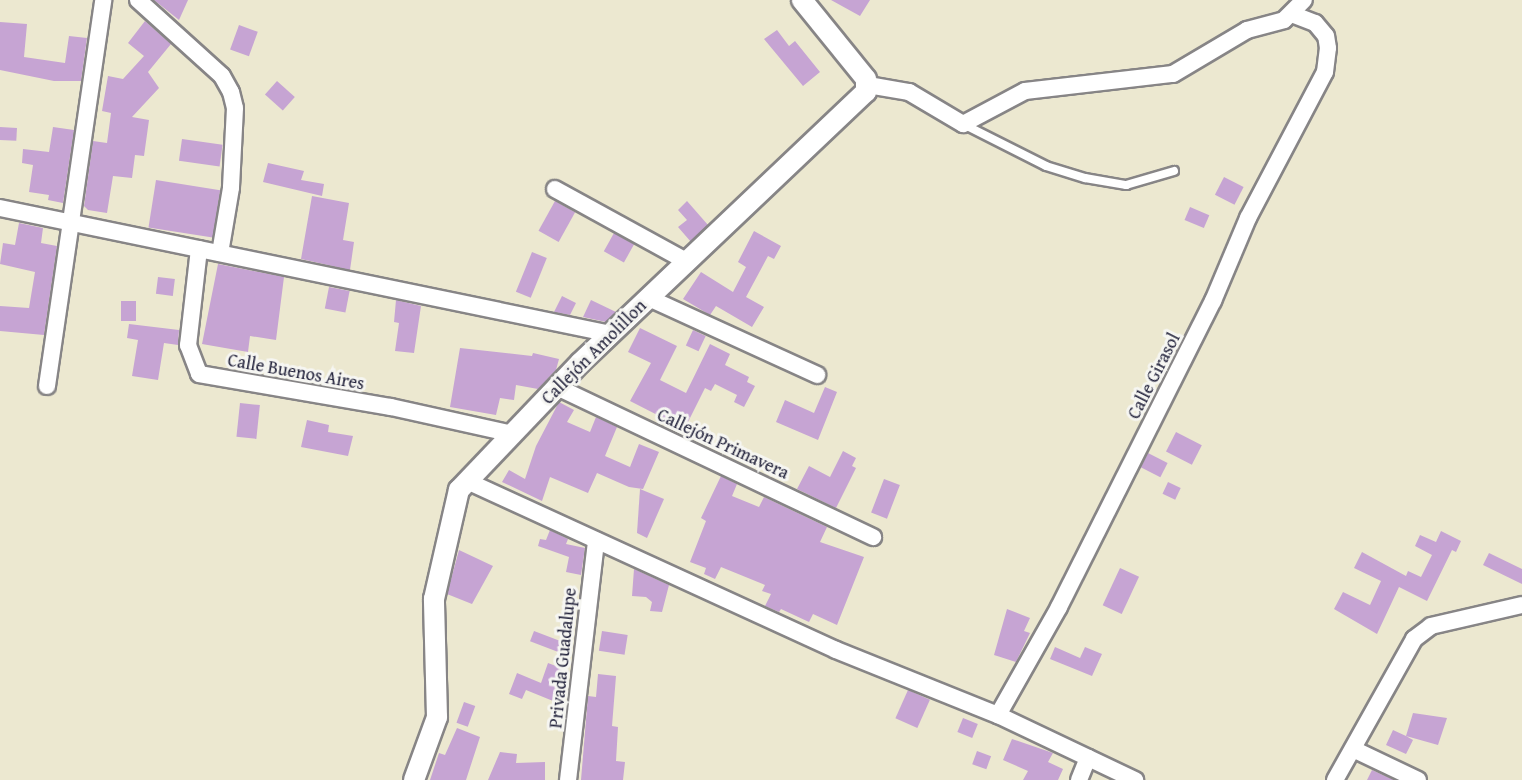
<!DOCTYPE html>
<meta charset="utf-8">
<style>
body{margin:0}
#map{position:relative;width:1522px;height:780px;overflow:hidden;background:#ece8d0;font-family:"Gentium Book Plus",serif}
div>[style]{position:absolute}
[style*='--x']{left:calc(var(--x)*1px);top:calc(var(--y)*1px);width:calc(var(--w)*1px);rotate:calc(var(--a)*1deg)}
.building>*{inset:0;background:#c6a4d3;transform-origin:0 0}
.roads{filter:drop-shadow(2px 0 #878586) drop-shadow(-2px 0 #878586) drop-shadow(0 2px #878586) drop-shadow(0 -2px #878586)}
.service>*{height:8px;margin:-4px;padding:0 4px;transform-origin:4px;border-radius:4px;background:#fff}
.minor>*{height:16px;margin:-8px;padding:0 8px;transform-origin:8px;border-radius:8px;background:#fff}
.tertiary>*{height:20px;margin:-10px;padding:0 10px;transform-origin:10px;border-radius:10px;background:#fff}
span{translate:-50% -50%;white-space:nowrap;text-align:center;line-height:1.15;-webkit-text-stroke:6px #f6f6f2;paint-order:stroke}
.street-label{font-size:18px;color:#22223b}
</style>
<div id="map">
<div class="building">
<i style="clip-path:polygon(154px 0,188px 0,179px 20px)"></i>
<i style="clip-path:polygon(831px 0,870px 0,860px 16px)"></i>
<i style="clip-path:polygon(145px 21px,171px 44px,148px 72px,159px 88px,132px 117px,149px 120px,144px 156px,135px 155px,132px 178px,113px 176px,107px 213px,88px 210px,84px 206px,93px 141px,107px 143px,111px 113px,102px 111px,108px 76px,123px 79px,144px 56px,128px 43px)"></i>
<i style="clip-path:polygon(0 22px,27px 24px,24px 57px,65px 63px,69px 36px,87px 38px,81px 81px,54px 81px,0 70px)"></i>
<i style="left:239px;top:25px;width:20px;height:26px;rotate:20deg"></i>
<i style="clip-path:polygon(777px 30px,789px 46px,795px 41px,820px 72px,803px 86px,764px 39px)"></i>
<i style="left:277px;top:81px;width:24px;height:18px;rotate:42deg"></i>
<i style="left:0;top:127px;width:17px;height:13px;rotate:3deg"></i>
<i style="clip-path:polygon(53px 127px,74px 130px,63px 203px,48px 200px,49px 195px,29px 192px,33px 165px,22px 163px,23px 149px,49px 152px)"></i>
<i style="left:182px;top:139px;width:41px;height:22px;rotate:8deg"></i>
<i style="clip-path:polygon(268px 163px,304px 171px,301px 180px,324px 184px,322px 196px,263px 182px)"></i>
<i style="left:1224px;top:177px;width:22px;height:20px;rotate:27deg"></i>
<i style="left:156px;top:180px;width:65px;height:48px;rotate:9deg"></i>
<i style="clip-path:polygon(312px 196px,349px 203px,343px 240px,354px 242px,350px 270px,301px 259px)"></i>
<i style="left:555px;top:201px;width:23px;height:34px;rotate:29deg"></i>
<i style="clip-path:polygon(687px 201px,708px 225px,691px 242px,678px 227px,687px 220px,678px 210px)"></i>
<i style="left:1190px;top:207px;width:21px;height:14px;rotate:23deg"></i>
<i style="clip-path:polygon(19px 223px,43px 228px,41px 243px,57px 246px,44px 335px,0 331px,0 306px,29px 308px,35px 272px,0 264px,3px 243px,15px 245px)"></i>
<i style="clip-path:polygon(754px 231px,781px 246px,774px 259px,768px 256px,746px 297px,764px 307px,752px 327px,716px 306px,710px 315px,683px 299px,701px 272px,733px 292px,746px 267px,738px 262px)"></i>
<i style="left:614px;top:233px;width:23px;height:21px;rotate:29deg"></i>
<i style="left:532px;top:252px;width:16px;height:43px;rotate:22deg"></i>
<i style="clip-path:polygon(218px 264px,284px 277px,276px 340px,250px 336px,248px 352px,202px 344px)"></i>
<i style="left:158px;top:277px;width:17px;height:17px;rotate:7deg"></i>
<i style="left:329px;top:287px;width:21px;height:22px;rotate:11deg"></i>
<i style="clip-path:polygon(562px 296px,576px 303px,570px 315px,554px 312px)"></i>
<i style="clip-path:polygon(396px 300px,421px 306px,414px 353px,395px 351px,399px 323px,394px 322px)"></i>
<i style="clip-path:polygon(591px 300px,616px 312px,606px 322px,583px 317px)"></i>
<i style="left:121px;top:301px;width:15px;height:20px"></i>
<i style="clip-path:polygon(129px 324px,179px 330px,178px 345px,164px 343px,158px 380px,132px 376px,138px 340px,127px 338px)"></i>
<i style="clip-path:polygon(640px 328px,677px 346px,660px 380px,686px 393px,710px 344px,730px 354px,725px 365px,749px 377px,747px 382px,755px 386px,744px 407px,734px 402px,737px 395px,715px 384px,711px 391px,705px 388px,686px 426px,678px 422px,677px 425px,630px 401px,651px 363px,628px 352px)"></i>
<i style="left:693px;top:330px;width:14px;height:17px;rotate:25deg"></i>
<i style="clip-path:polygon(460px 348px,532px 356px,533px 353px,559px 359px,556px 370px,538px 389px,516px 385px,514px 400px,500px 398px,496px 415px,450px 407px)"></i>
<i style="clip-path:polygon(825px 387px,837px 392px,818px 440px,776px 422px,785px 400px,814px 413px)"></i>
<i style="clip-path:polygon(559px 402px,574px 410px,567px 422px,590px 432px,596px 417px,617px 427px,605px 456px,630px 467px,639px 444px,659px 452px,643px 489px,629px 487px,597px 473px,588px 493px,550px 477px,542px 501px,502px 482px,509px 470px,525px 479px,536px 446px)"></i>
<i style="left:240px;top:403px;width:20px;height:34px;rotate:6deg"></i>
<i style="clip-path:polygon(307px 420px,329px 425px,328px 432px,353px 436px,348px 456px,301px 447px)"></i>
<i style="left:1176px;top:432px;width:29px;height:22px;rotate:27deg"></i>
<i style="clip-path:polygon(843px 451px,856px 458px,852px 466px,856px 468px,836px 508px,797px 489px,809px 466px,830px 477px)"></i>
<i style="left:1148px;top:453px;width:22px;height:16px;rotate:27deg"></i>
<i style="clip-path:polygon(721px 476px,737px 484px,732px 496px,759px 507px,764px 497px,827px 527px,820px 542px,864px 557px,837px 625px,813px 614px,809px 622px,781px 609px,779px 612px,765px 606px,771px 594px,762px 591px,765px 585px,721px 567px,715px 579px,704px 574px,706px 568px,690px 562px,706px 521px,701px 518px)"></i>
<i style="left:884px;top:479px;width:17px;height:36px;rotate:21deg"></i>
<i style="left:1168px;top:482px;width:14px;height:13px;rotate:25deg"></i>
<i style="clip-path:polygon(640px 489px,664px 499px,647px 538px,637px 533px)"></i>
<i style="clip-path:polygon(550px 530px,568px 539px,566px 544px,585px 548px,581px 575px,566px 572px,569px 557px,538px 546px,540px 539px,546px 540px)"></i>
<i style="clip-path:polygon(1441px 531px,1461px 541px,1456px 552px,1452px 550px,1427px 601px,1399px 587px,1377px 634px,1334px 609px,1343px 592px,1370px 605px,1381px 581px,1354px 568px,1362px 552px,1406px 576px,1408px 571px,1421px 577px,1432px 555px,1415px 546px,1420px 535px,1436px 542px)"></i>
<i style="clip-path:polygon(459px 550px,493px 566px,472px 604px,447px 594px)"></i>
<i style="clip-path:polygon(1489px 553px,1522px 569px,1522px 584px,1483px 565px)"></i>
<i style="left:1120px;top:568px;width:21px;height:41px;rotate:25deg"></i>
<i style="clip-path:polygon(634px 569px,669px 585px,662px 612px,650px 611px,652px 602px,646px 597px,632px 596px)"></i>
<i style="clip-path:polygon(1007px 609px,1030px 618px,1024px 631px,1030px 633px,1016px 662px,994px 655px)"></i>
<i style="left:534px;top:631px;width:33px;height:11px;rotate:21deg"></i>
<i style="left:602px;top:631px;width:26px;height:20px;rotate:9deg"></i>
<i style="clip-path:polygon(1055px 647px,1080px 658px,1085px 647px,1102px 654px,1092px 676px,1050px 659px)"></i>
<i style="clip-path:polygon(548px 663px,569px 671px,558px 703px,526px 690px,522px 699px,509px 694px,517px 673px,541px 683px)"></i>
<i style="clip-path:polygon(598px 674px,616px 676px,612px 726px,618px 727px,616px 761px,625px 762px,623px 780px,581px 780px,588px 696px,596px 697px)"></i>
<i style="left:908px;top:690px;width:24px;height:31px;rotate:24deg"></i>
<i style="left:464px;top:702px;width:12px;height:22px;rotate:20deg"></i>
<i style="clip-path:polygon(1413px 713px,1447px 718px,1438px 745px,1406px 736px,1413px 740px,1406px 754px,1386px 745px,1393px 730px,1406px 736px)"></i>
<i style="left:963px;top:718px;width:16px;height:15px;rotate:22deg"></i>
<i style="clip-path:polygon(457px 728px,480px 737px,466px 780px,430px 780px,439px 753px,445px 755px)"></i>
<i style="clip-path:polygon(1012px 739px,1053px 753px,1048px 762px,1063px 769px,1058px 780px,1023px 780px,1028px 771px,1003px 760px)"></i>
<i style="left:977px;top:751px;width:15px;height:14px;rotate:20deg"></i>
<i style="clip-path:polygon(500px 752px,517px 754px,516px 763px,545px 762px,545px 780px,488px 780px)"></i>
<i style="clip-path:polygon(1372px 770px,1394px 780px,1367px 780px)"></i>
</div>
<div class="roads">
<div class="service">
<i style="--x:963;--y:124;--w:93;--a:26.8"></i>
<i style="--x:1046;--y:166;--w:41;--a:17.1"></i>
<i style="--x:1085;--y:178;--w:42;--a:9.7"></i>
<i style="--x:1126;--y:185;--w:50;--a:-16.3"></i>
</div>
<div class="minor">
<i style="--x:138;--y:0;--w:113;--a:42.1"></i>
<i style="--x:222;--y:76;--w:18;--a:61"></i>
<i style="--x:231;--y:92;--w:16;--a:76"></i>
<i style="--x:235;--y:108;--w:80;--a:92.9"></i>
<i style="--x:231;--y:188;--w:66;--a:99.6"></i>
<i style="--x:868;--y:85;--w:42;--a:9.7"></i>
<i style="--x:909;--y:92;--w:63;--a:30.7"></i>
<i style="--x:963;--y:124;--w:70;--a:-28"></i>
<i style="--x:1025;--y:91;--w:149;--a:-6.6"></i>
<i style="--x:1173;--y:74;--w:86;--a:-30.7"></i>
<i style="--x:1247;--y:30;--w:38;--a:-15"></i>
<i style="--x:1284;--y:20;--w:28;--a:-45"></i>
<i style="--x:555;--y:189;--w:149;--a:28.8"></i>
<i style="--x:0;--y:208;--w:624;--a:11.65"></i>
<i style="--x:199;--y:249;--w:97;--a:96.5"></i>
<i style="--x:188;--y:345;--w:31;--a:69"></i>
<i style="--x:199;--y:374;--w:195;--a:9.8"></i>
<i style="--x:391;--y:407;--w:125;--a:12.5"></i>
<i style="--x:649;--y:298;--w:185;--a:24.6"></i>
<i style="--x:47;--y:386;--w:390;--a:-81.7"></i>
<i style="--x:557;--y:387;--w:350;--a:25.4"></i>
<i style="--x:467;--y:481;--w:406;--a:24.6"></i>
<i style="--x:836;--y:650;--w:175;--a:21.9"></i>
<i style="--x:998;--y:715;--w:152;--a:25.4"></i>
<i style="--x:998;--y:715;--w:124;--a:-60.5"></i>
<i style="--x:1059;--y:607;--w:343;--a:-63.3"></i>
<i style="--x:1213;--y:301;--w:90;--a:-67.1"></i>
<i style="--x:1248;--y:218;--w:165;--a:-62.2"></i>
<i style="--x:1325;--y:72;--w:24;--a:-83"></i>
<i style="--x:1328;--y:48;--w:12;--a:-99"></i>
<i style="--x:1326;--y:36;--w:17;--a:-130"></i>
<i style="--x:1315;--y:23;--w:25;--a:-159"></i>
<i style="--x:1353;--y:749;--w:72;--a:25.5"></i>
<i style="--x:568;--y:780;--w:241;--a:-83.3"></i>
<i style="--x:1079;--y:780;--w:24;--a:-68"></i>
<i style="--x:1335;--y:780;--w:162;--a:-60.7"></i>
<i style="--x:1414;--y:639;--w:21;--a:-37"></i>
<i style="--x:1431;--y:626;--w:93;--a:-13"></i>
</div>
<div class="tertiary">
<i style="--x:414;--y:780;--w:67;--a:-69.9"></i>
<i style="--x:437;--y:717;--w:118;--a:-91.5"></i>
<i style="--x:434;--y:599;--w:112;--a:-77.1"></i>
<i style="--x:459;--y:490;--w:175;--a:-46.4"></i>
<i style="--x:580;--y:363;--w:394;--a:-43.5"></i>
<i style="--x:866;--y:92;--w:13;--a:-90"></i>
<i style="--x:866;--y:79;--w:102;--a:-129"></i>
</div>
</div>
<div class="street-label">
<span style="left:594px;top:352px;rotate:-45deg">Callejón Amolillon</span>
<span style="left:296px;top:372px;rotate:10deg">Calle Buenos Aires</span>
<span style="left:1154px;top:376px;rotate:-63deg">Calle Girasol</span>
<span style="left:723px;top:444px;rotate:25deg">Callejón Primavera</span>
<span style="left:563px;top:658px;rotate:-84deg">Privada Guadalupe</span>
</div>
</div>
